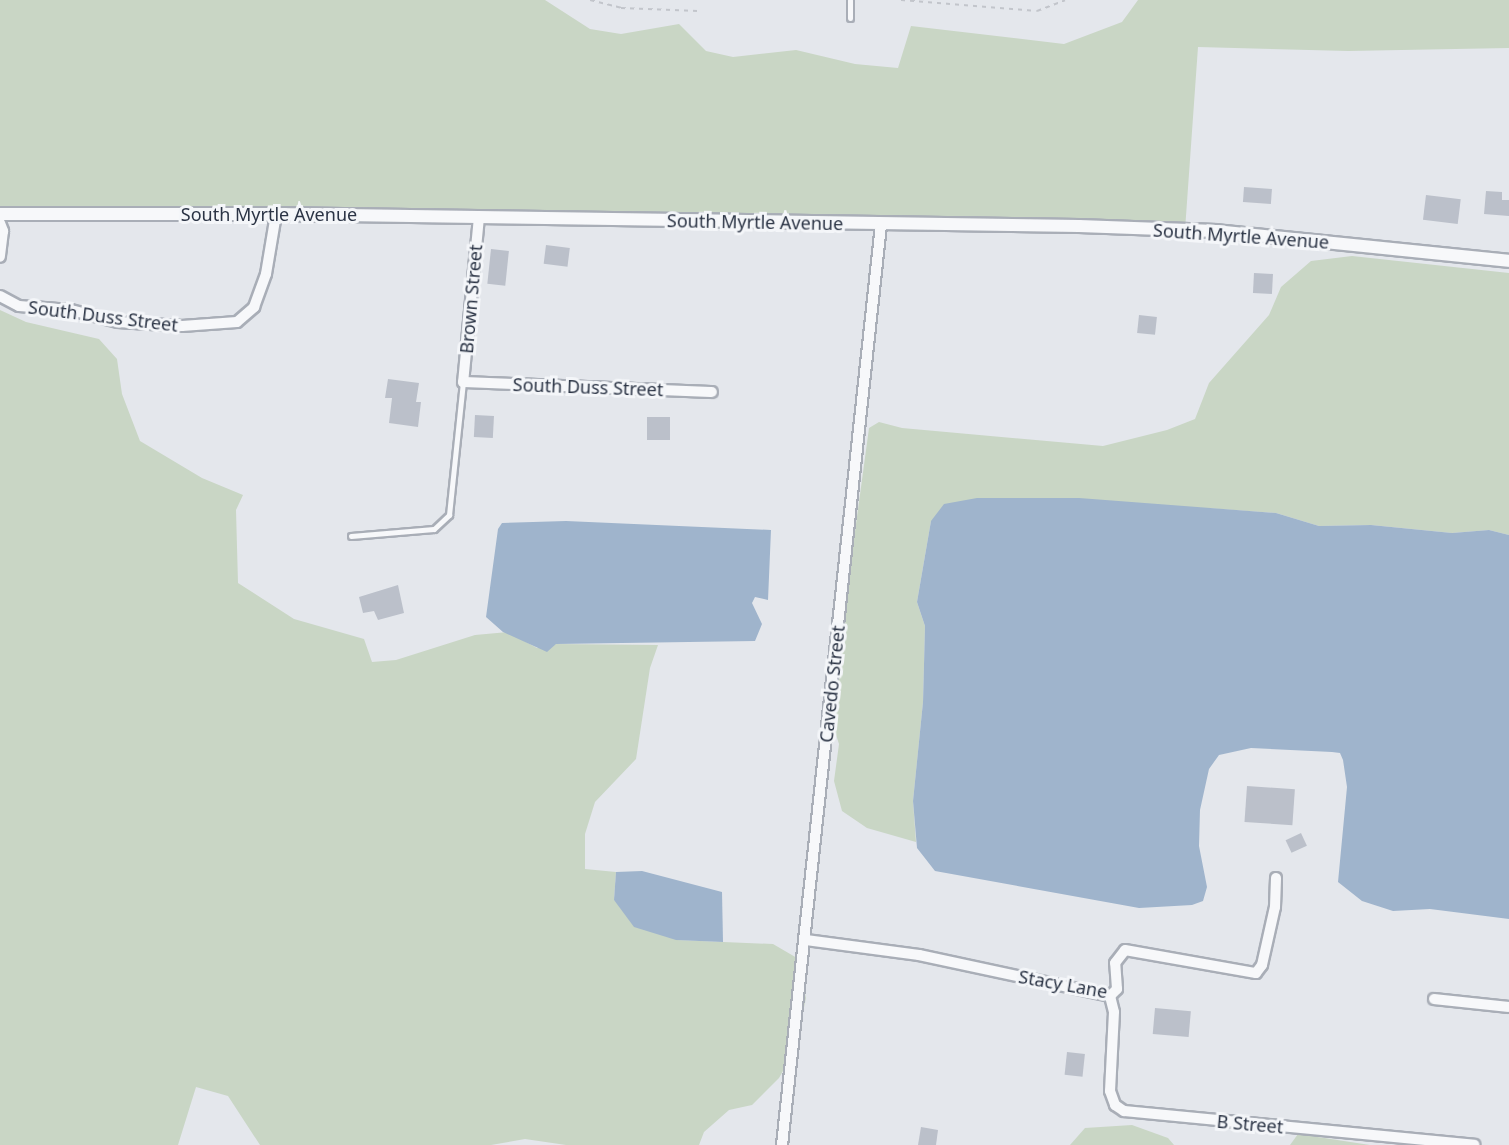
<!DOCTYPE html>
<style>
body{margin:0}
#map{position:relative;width:1509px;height:1145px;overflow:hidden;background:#e4e7ec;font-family:"Noto Sans",sans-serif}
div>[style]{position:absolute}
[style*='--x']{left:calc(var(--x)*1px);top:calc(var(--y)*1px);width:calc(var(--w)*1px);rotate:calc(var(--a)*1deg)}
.green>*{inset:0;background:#c9d6c5}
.water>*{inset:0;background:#9fb4cc}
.building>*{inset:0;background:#bbc0ca;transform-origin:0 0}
.path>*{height:2px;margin-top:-1px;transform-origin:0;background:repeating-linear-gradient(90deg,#c2c5cb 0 4.5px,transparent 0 9px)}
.roads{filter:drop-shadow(2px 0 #a9aeb7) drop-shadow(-2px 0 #a9aeb7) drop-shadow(0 2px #a9aeb7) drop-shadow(0 -2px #a9aeb7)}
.service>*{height:5px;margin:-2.5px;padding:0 2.5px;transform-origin:2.5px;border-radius:2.5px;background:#f7f8fa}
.minor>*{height:10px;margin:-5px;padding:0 5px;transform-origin:5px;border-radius:5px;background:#f7f8fa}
.tertiary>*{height:12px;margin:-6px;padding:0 6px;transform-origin:6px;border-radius:6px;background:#f7f8fa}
span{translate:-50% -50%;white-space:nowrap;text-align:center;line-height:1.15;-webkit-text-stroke:6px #f4f6f9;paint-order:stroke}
.street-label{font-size:18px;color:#2b3445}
</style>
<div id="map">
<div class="green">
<i style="clip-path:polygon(0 0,545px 0,590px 29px,621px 34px,679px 24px,706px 51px,733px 57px,796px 50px,855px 64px,898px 68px,911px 26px,1064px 44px,1122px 22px,1138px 0,1509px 0,1509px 48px,1348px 51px,1198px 47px,1185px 230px,0 214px)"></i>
<i style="clip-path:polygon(1352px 256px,1509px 273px,1509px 535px,1489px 530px,1452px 533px,1371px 525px,1319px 526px,1276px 513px,1206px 508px,931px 521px,917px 602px,925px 626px,923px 702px,913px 801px,916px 842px,867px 828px,842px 811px,834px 781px,839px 744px,830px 716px,869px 428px,879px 422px,902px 428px,1103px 446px,1167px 430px,1195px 419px,1209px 383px,1269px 315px,1281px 287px,1311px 261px)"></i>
<i style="clip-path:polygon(0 310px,26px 322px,99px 339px,117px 359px,122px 394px,140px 441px,202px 478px,243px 495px,236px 510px,238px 583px,294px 619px,364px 639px,372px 662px,396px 660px,475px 635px,508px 632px,537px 648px,556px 644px,658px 645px,650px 668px,636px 759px,595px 802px,585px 834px,585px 869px,616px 872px,614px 900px,677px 940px,773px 944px,797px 958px,806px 998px,795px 1050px,779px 1078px,752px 1105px,729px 1110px,704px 1132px,699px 1145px,566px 1145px,525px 1139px,491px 1145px,260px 1145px,228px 1096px,196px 1087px,178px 1145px,0 1145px)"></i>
<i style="clip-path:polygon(1132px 1125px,1168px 1138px,1174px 1145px,1070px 1145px,1085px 1128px)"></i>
<i style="clip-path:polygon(1298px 1134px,1370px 1145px,1290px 1145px)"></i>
</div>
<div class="water">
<i style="clip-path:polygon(977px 498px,1079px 498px,1276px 513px,1319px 526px,1371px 525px,1452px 533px,1489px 530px,1509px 535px,1509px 919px,1430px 909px,1393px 911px,1362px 901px,1338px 882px,1347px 787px,1343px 760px,1340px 753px,1332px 752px,1251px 748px,1219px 755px,1209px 769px,1200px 810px,1199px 846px,1207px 887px,1203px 901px,1192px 905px,1139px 908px,935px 871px,917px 848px,913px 801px,923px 702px,925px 626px,917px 602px,931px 521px,944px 504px)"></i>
<i style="clip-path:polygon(566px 521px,771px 530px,768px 600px,755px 597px,752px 603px,762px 624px,755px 641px,556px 644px,547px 652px,503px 632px,486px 617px,498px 529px,502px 523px)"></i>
<i style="clip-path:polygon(642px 871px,722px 892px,723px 942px,676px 940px,634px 927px,614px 900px,616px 872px)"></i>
</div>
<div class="building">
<i style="left:1244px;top:187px;width:28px;height:15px;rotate:4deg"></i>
<i style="clip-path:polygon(1486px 191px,1502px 192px,1502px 200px,1509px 200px,1509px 216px,1484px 214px)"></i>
<i style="left:1426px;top:195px;width:35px;height:25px;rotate:7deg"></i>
<i style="left:546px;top:245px;width:24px;height:19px;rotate:7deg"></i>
<i style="left:491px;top:249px;width:18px;height:35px;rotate:6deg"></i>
<i style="left:1254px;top:273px;width:19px;height:20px;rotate:3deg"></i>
<i style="left:1139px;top:315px;width:18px;height:18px;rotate:6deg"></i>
<i style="clip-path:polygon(388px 379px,419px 383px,416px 402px,421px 402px,418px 427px,389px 423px,392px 398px,385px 398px)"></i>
<i style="left:475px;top:415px;width:19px;height:22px;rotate:3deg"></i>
<i style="left:647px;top:417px;width:23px;height:23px"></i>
<i style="clip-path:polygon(398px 585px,404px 613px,378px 620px,374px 611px,363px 613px,359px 597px)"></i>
<i style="left:1247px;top:786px;width:48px;height:36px;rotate:4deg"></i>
<i style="left:1301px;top:833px;width:14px;height:17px;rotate:65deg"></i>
<i style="left:1155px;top:1008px;width:36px;height:26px;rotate:5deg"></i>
<i style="left:1067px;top:1052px;width:18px;height:23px;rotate:6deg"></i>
<i style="clip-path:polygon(921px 1127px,938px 1130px,936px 1145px,918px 1145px)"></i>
</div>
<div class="path">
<i style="--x:590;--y:0;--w:32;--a:14"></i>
<i style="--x:621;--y:8;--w:77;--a:2.2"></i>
<i style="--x:901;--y:0;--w:136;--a:4.6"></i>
<i style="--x:1037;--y:11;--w:30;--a:-21"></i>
</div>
<div class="roads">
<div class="service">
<i style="--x:850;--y:18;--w:18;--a:-90"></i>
<i style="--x:351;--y:536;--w:83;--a:-4.8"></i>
<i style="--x:434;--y:529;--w:21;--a:-43"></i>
<i style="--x:449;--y:515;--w:134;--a:-84"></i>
</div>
<div class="minor">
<i style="--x:479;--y:217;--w:166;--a:95.5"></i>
<i style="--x:463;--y:382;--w:249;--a:2.3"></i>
<i style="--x:0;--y:223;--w:9;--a:69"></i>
<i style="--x:3;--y:231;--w:26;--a:97"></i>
<i style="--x:0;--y:296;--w:21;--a:28"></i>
<i style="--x:19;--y:306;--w:52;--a:4.4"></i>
<i style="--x:71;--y:310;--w:49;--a:14.3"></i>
<i style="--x:118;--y:322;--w:64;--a:3.6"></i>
<i style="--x:182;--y:326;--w:55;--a:-4.2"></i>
<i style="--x:237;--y:322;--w:23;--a:-41"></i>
<i style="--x:254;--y:307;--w:35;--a:-70"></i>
<i style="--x:266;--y:274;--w:61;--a:-80.5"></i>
<i style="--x:806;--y:940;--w:114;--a:7.6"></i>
<i style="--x:919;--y:955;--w:195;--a:12.1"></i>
<i style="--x:1110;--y:996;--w:10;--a:-45"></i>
<i style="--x:1117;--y:989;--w:26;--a:-94"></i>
<i style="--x:1115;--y:963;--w:16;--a:-52"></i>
<i style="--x:1125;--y:950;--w:133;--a:10"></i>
<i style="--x:1256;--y:973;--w:10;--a:-53"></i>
<i style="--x:1262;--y:965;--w:59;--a:-77.4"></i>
<i style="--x:1275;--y:907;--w:29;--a:-88"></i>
<i style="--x:1110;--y:996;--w:16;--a:76"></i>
<i style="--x:1114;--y:1012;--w:79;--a:92.9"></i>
<i style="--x:1110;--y:1091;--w:15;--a:70"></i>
<i style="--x:1115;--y:1105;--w:11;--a:34"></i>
<i style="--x:1124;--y:1111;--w:352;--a:5.5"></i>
<i style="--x:1434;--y:999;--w:75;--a:6.1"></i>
<i style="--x:782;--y:1145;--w:926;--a:-83.86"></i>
</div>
<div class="tertiary">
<i style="--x:0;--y:214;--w:276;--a:0"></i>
<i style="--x:276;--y:214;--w:803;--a:0.86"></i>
<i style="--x:1079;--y:226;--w:137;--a:2.1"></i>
<i style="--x:1216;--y:231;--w:295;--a:5.8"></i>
</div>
</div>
<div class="street-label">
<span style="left:269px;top:214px">South Myrtle Avenue</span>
<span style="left:755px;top:222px;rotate:1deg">South Myrtle Avenue</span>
<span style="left:1241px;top:236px;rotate:4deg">South Myrtle Avenue</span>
<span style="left:471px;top:299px;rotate:-85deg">Brown Street</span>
<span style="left:103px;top:316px;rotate:7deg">South Duss Street</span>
<span style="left:588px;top:387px;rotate:2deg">South Duss Street</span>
<span style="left:832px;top:684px;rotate:-84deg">Cavedo Street</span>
<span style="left:1063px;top:984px;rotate:10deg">Stacy Lane</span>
<span style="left:1250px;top:1124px;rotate:5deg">B Street</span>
</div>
</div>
